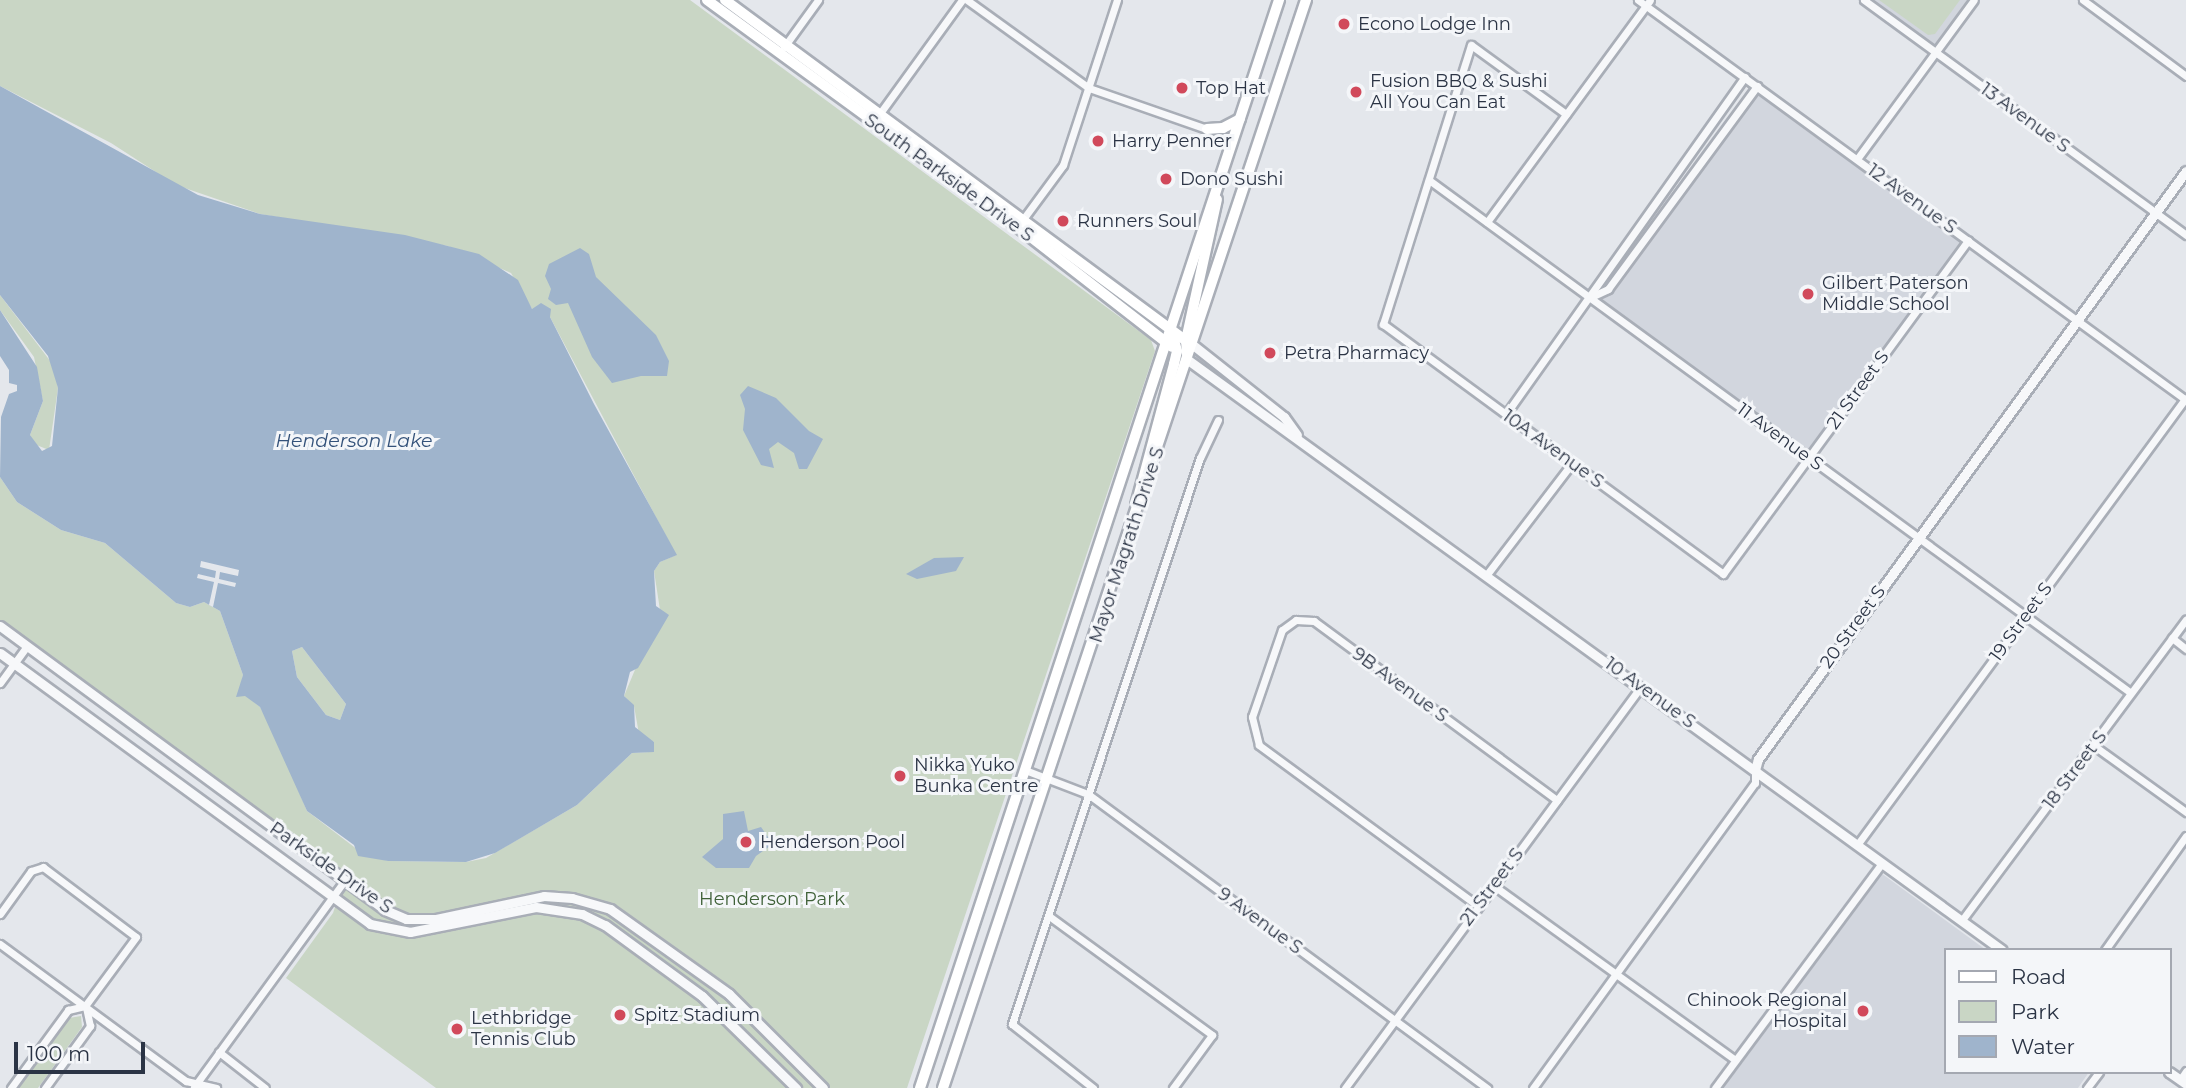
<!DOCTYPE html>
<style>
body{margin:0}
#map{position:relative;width:2186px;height:1088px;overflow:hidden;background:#e4e7ec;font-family:Montserrat,sans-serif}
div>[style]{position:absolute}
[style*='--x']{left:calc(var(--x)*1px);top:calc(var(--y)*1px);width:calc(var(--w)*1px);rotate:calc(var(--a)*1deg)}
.built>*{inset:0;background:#d2d6de}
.green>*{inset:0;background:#c9d6c5}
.water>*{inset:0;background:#9fb4cc}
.pier>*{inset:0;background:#e4e7ec}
.roads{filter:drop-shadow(2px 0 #a9aeb7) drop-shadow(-2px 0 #a9aeb7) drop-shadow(0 2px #a9aeb7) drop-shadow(0 -2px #a9aeb7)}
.minor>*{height:7px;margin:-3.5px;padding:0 3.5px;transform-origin:3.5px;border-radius:3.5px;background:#f7f8fa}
.tertiary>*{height:9px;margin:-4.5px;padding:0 4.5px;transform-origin:4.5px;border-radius:4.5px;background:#f7f8fa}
.secondary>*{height:10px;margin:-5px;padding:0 5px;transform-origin:5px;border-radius:5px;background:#fff}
.primary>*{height:10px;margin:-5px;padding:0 5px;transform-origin:5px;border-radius:5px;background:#fff}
.dots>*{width:19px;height:19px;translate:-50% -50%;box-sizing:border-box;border:4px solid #f4f6f9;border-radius:50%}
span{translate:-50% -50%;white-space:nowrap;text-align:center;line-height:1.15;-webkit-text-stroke:6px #f4f6f9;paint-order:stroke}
.poi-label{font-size:18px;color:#2b3445}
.left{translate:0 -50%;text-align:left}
.right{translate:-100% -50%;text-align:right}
.street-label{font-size:18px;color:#2b3445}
.park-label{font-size:18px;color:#3f6138}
.water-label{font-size:19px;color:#34527a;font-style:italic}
.legend{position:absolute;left:1944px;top:948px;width:228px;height:126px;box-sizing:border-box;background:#f4f6f9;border:2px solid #a4a8b1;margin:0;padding:9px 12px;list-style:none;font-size:21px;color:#2b3445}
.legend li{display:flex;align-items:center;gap:14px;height:35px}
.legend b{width:35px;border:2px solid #a4a8b1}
.scale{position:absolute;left:14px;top:1042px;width:131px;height:32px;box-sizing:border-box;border:4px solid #2b3445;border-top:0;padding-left:9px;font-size:21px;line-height:24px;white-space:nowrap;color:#2b3445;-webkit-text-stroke:5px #f4f6f9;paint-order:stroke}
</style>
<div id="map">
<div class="built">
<i style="clip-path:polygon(1864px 0,1974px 0,1936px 53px)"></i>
<i style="clip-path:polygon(1757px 86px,1968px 240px,1809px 458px,1591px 298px,1608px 289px)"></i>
<i style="clip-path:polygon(1881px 873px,1986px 950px,1946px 950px,1946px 1072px,2089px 1072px,2078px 1088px,1723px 1088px)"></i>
</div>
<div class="green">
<i style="clip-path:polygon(0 0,690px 0,1151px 340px,1155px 351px,907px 1088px,436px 1088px,286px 978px,333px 913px,344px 881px,0 626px,0 477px,17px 502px,61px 530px,105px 543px,176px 603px,190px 607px,204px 602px,220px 611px,243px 675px,240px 690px,260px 707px,276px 737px,307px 811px,358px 850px,388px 861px,466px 862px,486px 858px,577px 805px,632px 753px,649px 752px,654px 742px,639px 734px,634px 706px,624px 696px,660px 610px,654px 571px,660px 562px,676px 555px,550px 317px,538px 308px,532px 309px,511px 273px,448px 246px,260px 214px,176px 185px,111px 143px,0 86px)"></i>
<i style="clip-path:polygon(1879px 0,1960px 0,1935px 34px,1928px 35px)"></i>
<i style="clip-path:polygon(0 295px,54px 366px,58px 388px,49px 450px,34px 444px,30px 435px,43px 401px,34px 357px,0 310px)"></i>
<i style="clip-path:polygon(302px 647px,346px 704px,340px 720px,326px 715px,297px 677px,292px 651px)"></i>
<i style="clip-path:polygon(81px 1016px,82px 1027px,38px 1088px,18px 1088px,69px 1018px)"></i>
</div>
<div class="water">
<i style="clip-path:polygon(evenodd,0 86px,198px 195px,260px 214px,405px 235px,479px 254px,518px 280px,532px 309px,541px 303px,551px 309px,550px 317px,594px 404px,677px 555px,660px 562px,654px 571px,656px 606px,669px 615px,638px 668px,630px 672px,624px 696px,634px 705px,635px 727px,654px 742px,654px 752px,632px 753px,577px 805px,495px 853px,466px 862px,388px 861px,358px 856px,354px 845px,307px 811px,260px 707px,245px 696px,236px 697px,243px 675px,220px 611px,204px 602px,190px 607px,176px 603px,105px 543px,61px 530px,17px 502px,0 477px,1px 417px,9px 394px,17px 391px,17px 385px,9px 383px,9px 370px,0 356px,0 310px,37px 367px,43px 401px,30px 435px,42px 451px,52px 446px,58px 388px,48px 356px,0 295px,0 86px,302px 647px,346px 704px,340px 720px,326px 715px,297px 677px,292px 651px,302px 647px)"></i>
<i style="clip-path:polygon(580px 248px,589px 254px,596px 277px,656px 335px,669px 361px,667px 376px,641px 376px,612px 383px,592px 357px,568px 303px,556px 305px,548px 299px,551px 289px,545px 276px,549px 264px)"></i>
<i style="clip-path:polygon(748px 386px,776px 398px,809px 431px,823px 439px,807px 469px,799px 469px,794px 453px,778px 442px,769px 449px,774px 468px,761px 465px,743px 430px,745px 409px,740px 395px)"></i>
<i style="clip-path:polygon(964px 557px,956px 571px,917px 579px,906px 574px,934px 558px)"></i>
<i style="clip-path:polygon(744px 811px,748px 831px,761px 827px,773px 844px,756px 856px,749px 868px,716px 868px,702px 857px,723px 839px,723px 814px)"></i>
</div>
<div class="pier">
<i style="clip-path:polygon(201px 561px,239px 570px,238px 576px,220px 572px,219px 579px,236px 583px,235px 587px,218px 583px,213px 607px,209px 605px,214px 582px,197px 578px,198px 574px,215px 578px,216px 571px,200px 567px)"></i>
</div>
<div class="roads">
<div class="minor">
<i style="--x:967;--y:0;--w:150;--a:35.8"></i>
<i style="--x:1089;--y:88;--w:125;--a:19.2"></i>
<i style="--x:1638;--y:0;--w:678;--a:36.13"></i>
<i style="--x:1864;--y:0;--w:399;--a:36.1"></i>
<i style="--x:2083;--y:0;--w:128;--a:36.4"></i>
<i style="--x:784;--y:47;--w:58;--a:-54.1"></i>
<i style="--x:1566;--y:114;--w:117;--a:-144"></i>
<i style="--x:1471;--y:45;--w:293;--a:107.5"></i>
<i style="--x:1383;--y:324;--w:422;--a:36.3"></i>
<i style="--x:1723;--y:574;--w:414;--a:-53.7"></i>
<i style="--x:878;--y:116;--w:143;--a:-54.1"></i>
<i style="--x:1857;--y:159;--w:197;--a:-53.7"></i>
<i style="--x:1429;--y:180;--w:869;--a:36.16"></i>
<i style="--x:1021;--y:222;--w:71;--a:-53.6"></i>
<i style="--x:1063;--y:165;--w:174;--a:-71.9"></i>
<i style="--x:1487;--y:222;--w:275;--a:-53.7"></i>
<i style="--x:1591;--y:297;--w:19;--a:-25"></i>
<i style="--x:1608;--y:289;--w:252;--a:-53.7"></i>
<i style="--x:1506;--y:414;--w:413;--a:-54.7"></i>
<i style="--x:1488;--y:573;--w:138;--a:-52.6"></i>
<i style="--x:2172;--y:638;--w:18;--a:38"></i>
<i style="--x:0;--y:683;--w:46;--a:-53.9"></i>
<i style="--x:2093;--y:745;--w:115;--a:35.8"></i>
<i style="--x:1025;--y:770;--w:67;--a:20.9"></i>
<i style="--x:1088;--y:794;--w:496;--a:36.4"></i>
<i style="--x:1857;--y:845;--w:554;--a:-53.67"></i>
<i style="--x:1494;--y:886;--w:297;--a:35.8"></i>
<i style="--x:1478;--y:906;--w:272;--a:-143.7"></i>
<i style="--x:1259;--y:745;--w:29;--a:-104"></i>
<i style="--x:1252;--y:717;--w:92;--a:-71"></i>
<i style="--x:1282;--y:630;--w:17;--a:-36"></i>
<i style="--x:1296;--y:620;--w:18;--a:3"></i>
<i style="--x:1314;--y:621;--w:302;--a:36.4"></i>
<i style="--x:0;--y:914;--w:53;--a:-54.2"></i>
<i style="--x:31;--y:871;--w:13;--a:-18"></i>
<i style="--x:43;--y:867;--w:116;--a:37"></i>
<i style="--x:136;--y:937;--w:86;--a:126.5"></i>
<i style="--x:1049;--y:916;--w:202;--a:36.1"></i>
<i style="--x:1212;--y:1035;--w:66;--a:126.3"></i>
<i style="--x:1962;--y:920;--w:375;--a:-53.3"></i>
<i style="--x:0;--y:944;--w:231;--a:36.4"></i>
<i style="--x:186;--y:1081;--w:31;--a:13"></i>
<i style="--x:2105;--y:950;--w:140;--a:-54.6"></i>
<i style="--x:219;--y:1052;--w:58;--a:38"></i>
<i style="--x:2180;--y:1080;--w:11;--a:-56"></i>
<i style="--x:194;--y:1087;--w:255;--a:-53.9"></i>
<i style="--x:11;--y:1088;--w:97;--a:-53.8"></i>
<i style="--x:68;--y:1010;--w:17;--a:-13"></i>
<i style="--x:45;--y:1088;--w:77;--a:-54"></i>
<i style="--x:90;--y:1026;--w:19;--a:-102"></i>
<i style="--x:1093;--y:1088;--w:103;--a:-141.7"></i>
<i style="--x:1012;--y:1024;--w:596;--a:-71.63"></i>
<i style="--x:1200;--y:458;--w:42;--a:-64.7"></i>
<i style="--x:1345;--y:1088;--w:498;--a:-53.6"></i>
<i style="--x:1533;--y:1088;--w:377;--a:-54"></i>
<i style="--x:1755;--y:783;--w:13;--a:-90"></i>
<i style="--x:1715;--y:1088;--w:280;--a:-53.4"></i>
<i style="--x:2087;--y:1088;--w:20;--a:-53"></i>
</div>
<div class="tertiary">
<i style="--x:1193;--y:345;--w:116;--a:38.4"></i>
<i style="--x:1284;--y:417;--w:22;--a:54"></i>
<i style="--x:1188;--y:360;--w:1005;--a:35.94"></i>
<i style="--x:0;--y:626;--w:478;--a:36.4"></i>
<i style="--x:385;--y:910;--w:23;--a:23"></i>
<i style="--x:406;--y:919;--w:30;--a:0"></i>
<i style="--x:436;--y:919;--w:110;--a:-12"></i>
<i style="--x:544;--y:896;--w:28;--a:4"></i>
<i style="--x:572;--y:898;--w:40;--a:16"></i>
<i style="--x:610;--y:909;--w:146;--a:35.5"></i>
<i style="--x:729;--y:994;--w:133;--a:45"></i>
<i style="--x:0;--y:653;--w:459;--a:36.2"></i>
<i style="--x:370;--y:924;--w:41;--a:11.3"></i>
<i style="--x:410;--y:932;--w:128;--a:-11.2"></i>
<i style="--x:536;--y:907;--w:47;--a:8.7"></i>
<i style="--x:582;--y:914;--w:25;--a:26"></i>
<i style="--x:605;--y:925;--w:120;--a:36.2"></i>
<i style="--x:702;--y:996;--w:132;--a:44.4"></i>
<i style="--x:1755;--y:770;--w:11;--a:-75"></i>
<i style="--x:1758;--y:759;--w:727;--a:-53.95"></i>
<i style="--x:2169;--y:1072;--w:21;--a:35"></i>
</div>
<div class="secondary">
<i style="--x:707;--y:0;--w:385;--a:36.1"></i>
<i style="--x:1018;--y:227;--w:195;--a:37.9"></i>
<i style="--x:725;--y:0;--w:577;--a:36.47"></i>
</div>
<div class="primary">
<i style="--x:1207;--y:129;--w:16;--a:-4"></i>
<i style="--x:1223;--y:128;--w:19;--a:-28"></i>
<i style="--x:1187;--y:354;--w:14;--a:-94"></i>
<i style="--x:1186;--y:340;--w:144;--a:-77.6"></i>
<i style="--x:1136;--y:505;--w:146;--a:-74.9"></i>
<i style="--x:1174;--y:364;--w:13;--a:-77"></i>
<i style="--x:1177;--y:351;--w:23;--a:-105"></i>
<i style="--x:920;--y:1088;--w:1146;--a:-71.74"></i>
<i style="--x:943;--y:1088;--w:1147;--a:-71.55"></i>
</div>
</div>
<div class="dots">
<i style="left:1344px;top:24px;background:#d1495b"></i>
<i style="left:1182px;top:88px;background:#d1495b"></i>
<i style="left:1356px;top:92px;background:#d1495b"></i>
<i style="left:1098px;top:141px;background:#d1495b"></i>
<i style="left:1166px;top:179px;background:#d1495b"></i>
<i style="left:1063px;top:221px;background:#d1495b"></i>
<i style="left:1808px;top:294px;background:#d1495b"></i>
<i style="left:1270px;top:353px;background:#d1495b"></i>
<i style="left:900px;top:776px;background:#d1495b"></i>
<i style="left:746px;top:842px;background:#d1495b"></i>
<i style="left:1863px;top:1011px;background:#d1495b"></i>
<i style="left:620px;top:1015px;background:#d1495b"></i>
<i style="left:457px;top:1029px;background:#d1495b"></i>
</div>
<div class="poi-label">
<span class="left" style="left:1358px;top:24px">Econo Lodge Inn</span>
<span class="left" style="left:1370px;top:92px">Fusion BBQ &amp; Sushi<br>All You Can Eat</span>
<span class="left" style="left:1196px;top:88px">Top Hat</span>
<span class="left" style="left:1112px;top:141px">Harry Penner</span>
<span class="left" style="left:1180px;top:179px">Dono Sushi</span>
<span class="left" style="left:1077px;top:221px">Runners Soul</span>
<span class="left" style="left:1822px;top:294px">Gilbert Paterson<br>Middle School</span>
<span class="left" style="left:1284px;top:353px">Petra Pharmacy</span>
<span class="left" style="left:914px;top:776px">Nikka Yuko<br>Bunka Centre</span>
<span class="left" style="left:760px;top:842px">Henderson Pool</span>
<span class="right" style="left:1847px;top:1011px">Chinook Regional<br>Hospital</span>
<span class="left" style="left:634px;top:1015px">Spitz Stadium</span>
<span class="left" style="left:471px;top:1029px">Lethbridge<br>Tennis Club</span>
</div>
<div class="street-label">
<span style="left:2025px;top:118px;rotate:36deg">13 Avenue S</span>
<span style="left:949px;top:178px;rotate:36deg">South Parkside Drive S</span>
<span style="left:1912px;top:199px;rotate:36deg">12 Avenue S</span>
<span style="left:1858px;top:390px;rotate:-54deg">21 Street S</span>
<span style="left:1780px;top:437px;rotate:36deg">11 Avenue S</span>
<span style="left:1553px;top:449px;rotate:36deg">10A Avenue S</span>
<span style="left:1127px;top:545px;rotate:-72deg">Mayor Magrath Drive S</span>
<span style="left:2021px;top:622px;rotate:-54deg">19 Street S</span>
<span style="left:1853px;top:627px;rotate:-54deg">20 Street S</span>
<span style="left:1400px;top:685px;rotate:36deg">9B Avenue S</span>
<span style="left:1650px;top:693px;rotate:36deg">10 Avenue S</span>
<span style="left:2075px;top:770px;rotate:-53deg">18 Street S</span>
<span style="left:331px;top:868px;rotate:35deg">Parkside Drive S</span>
<span style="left:1492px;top:887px;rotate:-53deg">21 Street S</span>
<span style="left:1260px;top:921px;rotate:36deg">9 Avenue S</span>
</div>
<div class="park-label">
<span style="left:772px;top:899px">Henderson Park</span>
</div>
<div class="water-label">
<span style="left:354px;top:441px">Henderson Lake</span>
</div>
<ul class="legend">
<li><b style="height:9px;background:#fff"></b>Road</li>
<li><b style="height:19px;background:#c9d6c5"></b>Park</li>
<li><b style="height:19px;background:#9fb4cc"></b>Water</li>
</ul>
<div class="scale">100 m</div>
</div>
